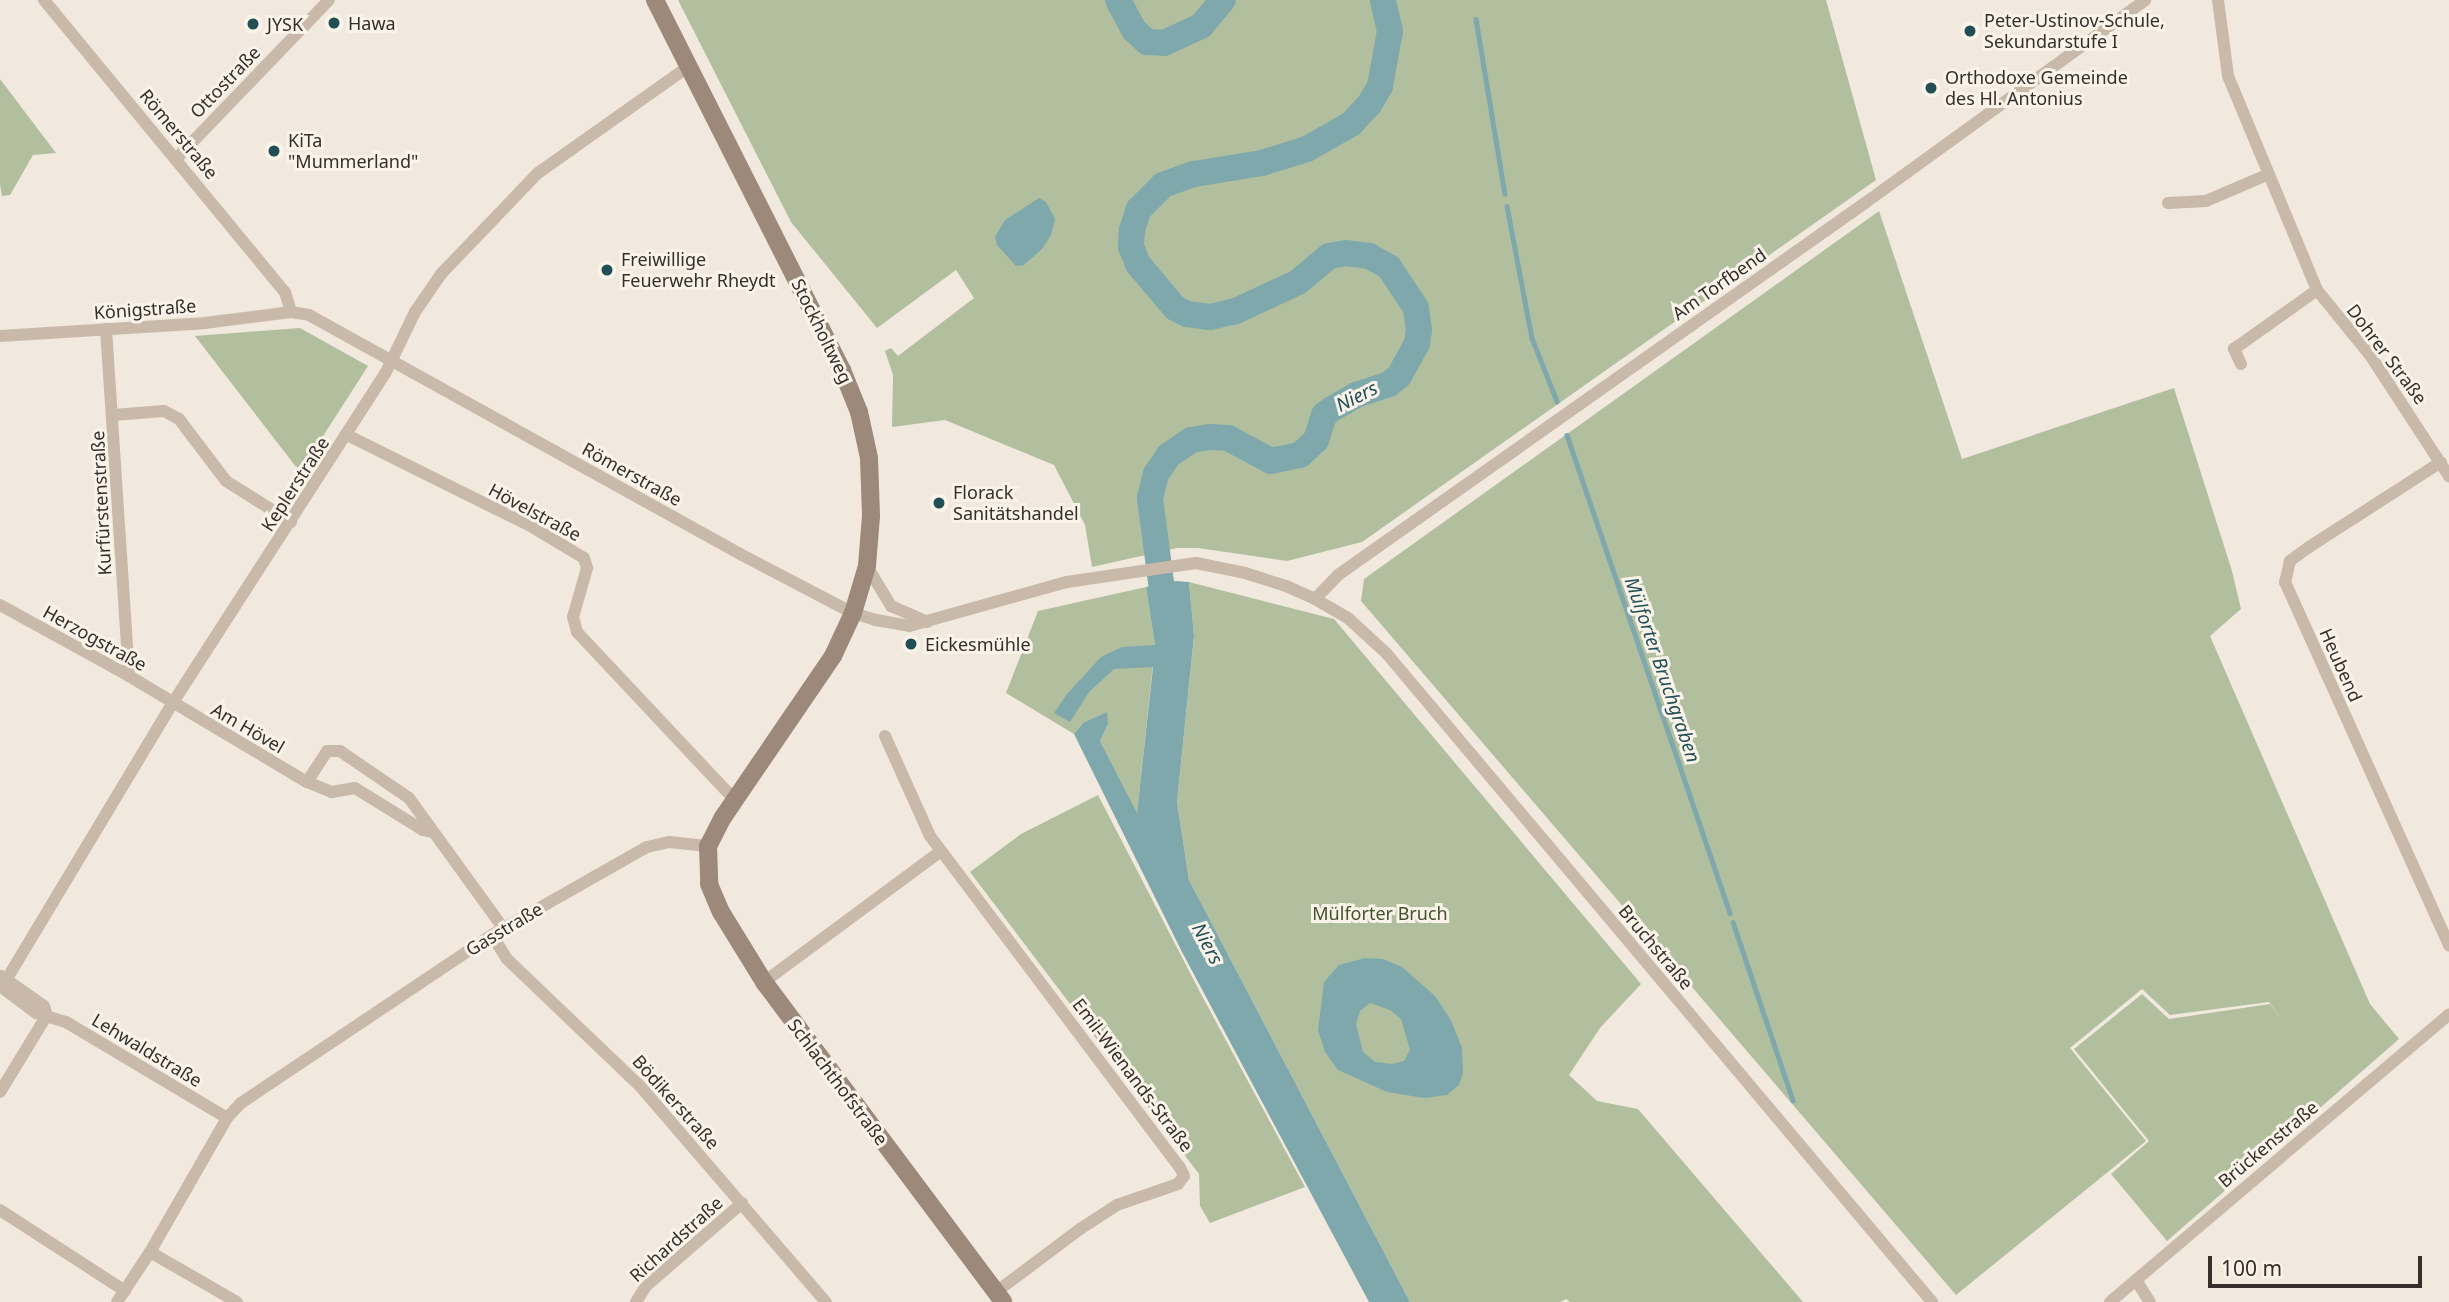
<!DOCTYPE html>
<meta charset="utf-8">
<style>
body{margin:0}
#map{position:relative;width:2449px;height:1302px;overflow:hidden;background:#f1e9dd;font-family:"Noto Sans",sans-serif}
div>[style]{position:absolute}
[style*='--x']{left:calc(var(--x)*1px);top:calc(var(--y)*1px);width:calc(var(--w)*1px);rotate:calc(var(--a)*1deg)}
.green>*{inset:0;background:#b2bf9e}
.water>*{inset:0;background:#7ea8ac}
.stream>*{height:4.5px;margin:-2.25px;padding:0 2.25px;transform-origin:2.25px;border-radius:2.25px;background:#7ea8ac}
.river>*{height:26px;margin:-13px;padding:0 13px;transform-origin:13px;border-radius:13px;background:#7ea8ac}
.street>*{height:12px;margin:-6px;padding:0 6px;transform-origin:6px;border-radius:6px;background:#c8b9aa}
.secondary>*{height:18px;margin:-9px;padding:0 9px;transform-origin:9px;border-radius:9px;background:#9c897b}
.dots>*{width:19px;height:19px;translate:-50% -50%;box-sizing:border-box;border:4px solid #f9f3ea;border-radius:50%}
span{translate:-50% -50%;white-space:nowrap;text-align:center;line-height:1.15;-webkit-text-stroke:6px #f9f3ea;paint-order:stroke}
.poi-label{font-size:18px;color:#362e29}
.left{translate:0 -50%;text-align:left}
.street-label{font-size:18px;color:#362e29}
.park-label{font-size:18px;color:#43532e}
.water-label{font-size:19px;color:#214f55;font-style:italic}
.scale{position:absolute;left:2208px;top:1256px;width:214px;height:32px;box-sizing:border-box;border:4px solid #362e29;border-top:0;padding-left:9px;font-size:21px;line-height:24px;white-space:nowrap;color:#362e29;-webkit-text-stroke:5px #f9f3ea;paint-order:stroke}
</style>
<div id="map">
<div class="green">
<i style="clip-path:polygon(678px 0,1826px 0,1876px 180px,1362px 542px,1287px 561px,1198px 548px,1177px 548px,1092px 567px,1085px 525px,1054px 465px,945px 420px,892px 427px,893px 375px,885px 351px,891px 348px,898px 356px,974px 298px,956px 270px,877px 328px,791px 222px)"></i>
<i style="clip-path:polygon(0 79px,56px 153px,33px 155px,10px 195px,2px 196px,0 184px)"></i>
<i style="clip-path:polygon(1879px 211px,1962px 459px,2174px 388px,2232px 571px,2241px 609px,2210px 636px,2370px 1004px,2399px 1039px,2167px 1241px,2111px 1174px,2149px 1141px,2074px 1049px,2142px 994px,2169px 1019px,2270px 1004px,2285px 1023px,2269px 1002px,2170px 1015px,2142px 989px,2070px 1048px,2146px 1141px,1956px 1295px,1361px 601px,1364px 579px)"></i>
<i style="clip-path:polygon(300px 328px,368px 366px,300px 472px,195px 336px)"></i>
<i style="clip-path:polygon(1189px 582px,1334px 619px,1641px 984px,1600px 1028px,1569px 1075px,1597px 1101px,1638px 1109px,1803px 1302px,1570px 1302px,1566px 1299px,1560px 1302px,1410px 1302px,1189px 880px,1177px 802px,1194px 637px)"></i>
<i style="clip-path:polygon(1146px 587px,1155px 645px,1137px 814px,1100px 741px,1108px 724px,1083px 723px,1074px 734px,1006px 693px,1038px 611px)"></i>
<i style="clip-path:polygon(1098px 795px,1201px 994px,1305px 1187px,1210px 1223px,1200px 1206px,1199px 1174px,970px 872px,1021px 834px)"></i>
</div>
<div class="water">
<i style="clip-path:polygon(1039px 198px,1046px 202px,1055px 219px,1051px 235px,1042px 249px,1024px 265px,1016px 266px,997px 245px,995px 237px,1005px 220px)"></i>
<i style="clip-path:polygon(1176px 581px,1189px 582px,1194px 636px,1177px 802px,1189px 880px,1410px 1302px,1369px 1302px,1182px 952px,1074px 734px,1083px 723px,1107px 712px,1108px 724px,1100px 741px,1137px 813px,1153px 667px,1114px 669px,1089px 692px,1070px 722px,1054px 713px,1067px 694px,1101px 657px,1122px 647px,1155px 645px,1146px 587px)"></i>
<i style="clip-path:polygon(evenodd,1365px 958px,1383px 959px,1402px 967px,1435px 996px,1451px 1020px,1462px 1048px,1463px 1073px,1459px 1085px,1447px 1095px,1424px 1098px,1387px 1092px,1338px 1070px,1325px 1052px,1318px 1030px,1324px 982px,1339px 965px,1365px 958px,1370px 1003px,1390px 1010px,1401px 1019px,1410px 1050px,1404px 1061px,1392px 1064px,1375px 1062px,1363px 1052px,1356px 1024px,1360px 1011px,1370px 1003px)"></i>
</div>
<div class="stream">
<i style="--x:1476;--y:19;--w:177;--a:80.6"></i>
<i style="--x:1507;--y:206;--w:134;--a:79.3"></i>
<i style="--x:1532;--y:338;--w:68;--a:68.4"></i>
<i style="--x:1567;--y:435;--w:505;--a:71.17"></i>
<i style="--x:1733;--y:922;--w:188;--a:71.4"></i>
</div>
<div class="river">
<i style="--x:1118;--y:0;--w:34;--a:62"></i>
<i style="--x:1134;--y:30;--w:18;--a:43"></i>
<i style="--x:1147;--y:42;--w:17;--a:3"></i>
<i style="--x:1164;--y:43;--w:41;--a:-24.7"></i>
<i style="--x:1201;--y:26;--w:34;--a:-50"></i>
<i style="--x:1166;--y:620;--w:123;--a:-97.5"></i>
<i style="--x:1150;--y:498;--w:25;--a:-76"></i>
<i style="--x:1156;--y:474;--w:23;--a:-56"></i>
<i style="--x:1169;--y:455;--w:27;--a:-34"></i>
<i style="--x:1191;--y:440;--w:20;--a:-9"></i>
<i style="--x:1211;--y:437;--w:17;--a:3"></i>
<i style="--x:1228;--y:438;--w:49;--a:28.1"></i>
<i style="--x:1271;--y:461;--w:30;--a:-12"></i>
<i style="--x:1300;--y:455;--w:22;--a:-43"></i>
<i style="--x:1316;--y:440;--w:26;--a:-72"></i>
<i style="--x:1324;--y:415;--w:10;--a:-37"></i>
<i style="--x:1332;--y:409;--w:28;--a:-30"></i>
<i style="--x:1356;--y:395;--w:35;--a:-18"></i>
<i style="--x:1389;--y:384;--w:13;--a:-39"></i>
<i style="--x:1399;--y:376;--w:37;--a:-61"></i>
<i style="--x:1417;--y:344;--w:14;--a:-82"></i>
<i style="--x:1419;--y:330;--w:22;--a:-98"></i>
<i style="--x:1416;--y:308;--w:49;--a:-123.4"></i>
<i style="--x:1389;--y:267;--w:23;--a:-151"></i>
<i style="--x:1369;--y:256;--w:23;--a:-173"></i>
<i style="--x:1346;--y:253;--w:17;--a:170"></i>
<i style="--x:1329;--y:256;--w:40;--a:140"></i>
<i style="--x:1298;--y:282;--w:68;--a:154.9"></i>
<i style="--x:1236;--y:311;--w:27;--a:167"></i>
<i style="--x:1210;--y:317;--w:23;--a:-173"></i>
<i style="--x:1187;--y:314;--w:13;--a:-153"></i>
<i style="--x:1175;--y:308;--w:57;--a:-130.1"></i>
<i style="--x:1138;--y:264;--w:18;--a:-112"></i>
<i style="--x:1131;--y:247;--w:17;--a:-87"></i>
<i style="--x:1132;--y:230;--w:22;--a:-72"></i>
<i style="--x:1139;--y:209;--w:34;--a:-45"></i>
<i style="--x:1163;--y:185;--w:33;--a:-20"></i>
<i style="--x:1194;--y:174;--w:69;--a:-9.2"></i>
<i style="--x:1262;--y:163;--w:47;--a:-17.3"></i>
<i style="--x:1307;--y:149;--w:51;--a:-29.6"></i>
<i style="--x:1351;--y:124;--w:26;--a:-47"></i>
<i style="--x:1369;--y:105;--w:22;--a:-60"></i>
<i style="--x:1380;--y:86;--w:56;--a:-79.7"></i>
<i style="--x:1390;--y:31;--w:32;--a:-103"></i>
</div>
<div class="street">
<i style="--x:44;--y:0;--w:379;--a:50.5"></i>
<i style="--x:285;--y:292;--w:21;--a:73"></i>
<i style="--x:2218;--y:0;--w:77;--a:82.5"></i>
<i style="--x:2228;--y:76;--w:232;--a:67.4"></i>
<i style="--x:2317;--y:290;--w:84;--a:50.8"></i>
<i style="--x:2370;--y:355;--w:145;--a:56.9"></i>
<i style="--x:177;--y:158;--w:219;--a:-46.1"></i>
<i style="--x:2168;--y:203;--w:38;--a:-3"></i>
<i style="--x:2206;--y:201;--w:66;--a:-23.1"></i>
<i style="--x:106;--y:329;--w:348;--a:86.2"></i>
<i style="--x:0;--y:336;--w:204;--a:-3.6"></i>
<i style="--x:204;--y:323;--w:88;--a:-7.2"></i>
<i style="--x:291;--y:312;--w:18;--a:9"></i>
<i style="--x:309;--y:315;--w:493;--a:29"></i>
<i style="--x:740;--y:554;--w:127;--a:27.6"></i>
<i style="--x:853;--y:613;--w:24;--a:17"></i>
<i style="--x:876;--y:620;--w:34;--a:10"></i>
<i style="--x:909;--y:626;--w:164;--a:-15.6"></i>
<i style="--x:1067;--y:582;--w:130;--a:-8.4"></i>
<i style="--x:1196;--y:563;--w:50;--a:11.5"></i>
<i style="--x:1245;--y:573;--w:43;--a:17.6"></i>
<i style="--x:1286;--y:586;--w:32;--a:24"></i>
<i style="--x:1315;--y:599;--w:39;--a:30"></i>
<i style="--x:1349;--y:619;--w:52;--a:42.6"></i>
<i style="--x:1387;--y:654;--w:847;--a:49.93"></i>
<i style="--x:2241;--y:364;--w:17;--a:-115"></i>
<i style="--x:2234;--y:349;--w:102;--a:-35.4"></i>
<i style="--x:113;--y:415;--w:51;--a:-4.5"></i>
<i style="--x:164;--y:411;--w:17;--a:28"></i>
<i style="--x:179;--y:419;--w:78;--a:52.8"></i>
<i style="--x:226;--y:481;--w:77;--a:32.2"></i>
<i style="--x:347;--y:435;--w:209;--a:26.4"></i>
<i style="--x:534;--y:528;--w:58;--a:31"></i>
<i style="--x:584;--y:558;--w:10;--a:73"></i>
<i style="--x:587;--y:568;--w:51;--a:105.9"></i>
<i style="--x:573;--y:617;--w:16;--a:75"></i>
<i style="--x:577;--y:632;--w:228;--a:46.8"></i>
<i style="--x:2441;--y:462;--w:157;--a:147.2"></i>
<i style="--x:2309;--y:547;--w:24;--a:144"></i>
<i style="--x:2290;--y:561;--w:22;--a:103"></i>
<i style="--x:2285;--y:582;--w:399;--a:65.7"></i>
<i style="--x:867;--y:566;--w:47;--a:59"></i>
<i style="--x:891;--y:606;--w:40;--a:23.4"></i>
<i style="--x:1315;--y:599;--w:33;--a:-46"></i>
<i style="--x:1338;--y:575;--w:645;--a:-35.22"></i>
<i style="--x:1865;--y:203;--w:346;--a:-35.9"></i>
<i style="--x:0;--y:605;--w:147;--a:28.8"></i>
<i style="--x:129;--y:676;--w:207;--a:30.8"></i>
<i style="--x:307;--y:782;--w:27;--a:22"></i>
<i style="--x:332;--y:792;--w:23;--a:-10"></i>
<i style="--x:355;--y:788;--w:80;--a:31.7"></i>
<i style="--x:423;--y:830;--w:9;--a:13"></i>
<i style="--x:885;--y:736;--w:110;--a:65.8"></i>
<i style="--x:930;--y:836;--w:413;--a:53"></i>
<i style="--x:1179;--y:1166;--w:11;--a:63"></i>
<i style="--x:1184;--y:1176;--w:10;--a:127"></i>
<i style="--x:1178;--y:1184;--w:65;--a:161"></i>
<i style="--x:1117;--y:1205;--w:44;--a:147"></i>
<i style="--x:1080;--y:1229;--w:105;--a:143.1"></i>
<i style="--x:307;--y:782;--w:37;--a:-57"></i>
<i style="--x:327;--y:751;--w:13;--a:0"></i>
<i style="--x:340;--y:751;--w:83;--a:34.3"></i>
<i style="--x:409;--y:798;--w:160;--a:54.1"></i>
<i style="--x:492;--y:935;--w:28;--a:58"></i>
<i style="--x:507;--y:959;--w:184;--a:43.7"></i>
<i style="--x:640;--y:1086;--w:285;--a:49.3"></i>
<i style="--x:1;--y:976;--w:52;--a:34.9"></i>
<i style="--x:44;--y:1006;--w:9;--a:72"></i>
<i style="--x:764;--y:982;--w:220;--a:-36.5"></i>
<i style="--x:0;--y:986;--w:45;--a:36.9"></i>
<i style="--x:36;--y:1013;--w:31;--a:17"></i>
<i style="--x:66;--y:1022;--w:187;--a:30.8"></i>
<i style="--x:2;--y:987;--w:330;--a:-59"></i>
<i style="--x:172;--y:704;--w:393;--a:-57.2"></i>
<i style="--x:385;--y:374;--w:69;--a:-64.2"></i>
<i style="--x:415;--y:312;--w:46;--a:-55.6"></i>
<i style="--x:441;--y:274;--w:140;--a:-46.2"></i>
<i style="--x:538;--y:173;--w:185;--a:-35.3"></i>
<i style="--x:0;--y:1092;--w:90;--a:-58.6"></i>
<i style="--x:0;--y:1210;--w:149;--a:32.9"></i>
<i style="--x:150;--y:1252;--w:100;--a:29.9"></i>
<i style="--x:2136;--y:1280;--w:26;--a:58"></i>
<i style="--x:117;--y:1302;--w:60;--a:-56.6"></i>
<i style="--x:150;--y:1252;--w:155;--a:-60.1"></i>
<i style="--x:227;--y:1118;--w:21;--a:-47"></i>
<i style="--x:241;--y:1103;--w:302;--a:-33.8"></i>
<i style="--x:492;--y:935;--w:178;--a:-29.6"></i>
<i style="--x:647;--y:847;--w:23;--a:-13"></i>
<i style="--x:669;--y:842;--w:39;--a:6"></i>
<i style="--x:636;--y:1302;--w:19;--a:-58"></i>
<i style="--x:646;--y:1286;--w:127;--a:-40.8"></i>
<i style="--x:2110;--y:1302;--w:445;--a:-40.3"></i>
</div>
<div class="secondary">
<i style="--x:655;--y:0;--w:415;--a:63.2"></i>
<i style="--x:842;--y:370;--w:45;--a:68"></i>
<i style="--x:859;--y:412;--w:47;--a:77.7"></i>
<i style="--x:869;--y:458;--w:58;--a:88"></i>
<i style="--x:871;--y:516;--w:50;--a:94.6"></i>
<i style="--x:867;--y:566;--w:49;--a:106.6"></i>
<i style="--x:853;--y:613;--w:47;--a:114.9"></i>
<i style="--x:833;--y:656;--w:195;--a:124.3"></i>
<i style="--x:723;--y:817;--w:33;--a:117"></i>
<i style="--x:708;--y:846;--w:38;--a:88"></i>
<i style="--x:709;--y:884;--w:30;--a:67"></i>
<i style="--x:721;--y:912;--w:82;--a:58.4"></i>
<i style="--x:764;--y:982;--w:399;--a:53.2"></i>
</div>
<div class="dots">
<i style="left:334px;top:23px;background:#214f55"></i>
<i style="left:253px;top:24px;background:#214f55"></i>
<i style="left:1970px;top:31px;background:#214f55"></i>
<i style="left:1931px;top:88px;background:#214f55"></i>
<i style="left:274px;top:151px;background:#214f55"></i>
<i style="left:607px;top:270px;background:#214f55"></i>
<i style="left:939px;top:503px;background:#214f55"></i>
<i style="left:911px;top:644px;background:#214f55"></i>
</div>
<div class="poi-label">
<span class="left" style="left:1984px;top:31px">Peter-Ustinov-Schule,<br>Sekundarstufe I</span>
<span class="left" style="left:348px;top:23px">Hawa</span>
<span class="left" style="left:267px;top:24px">JYSK</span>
<span class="left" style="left:1945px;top:88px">Orthodoxe Gemeinde<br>des Hl. Antonius</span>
<span class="left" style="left:288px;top:151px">KiTa<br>"Mummerland"</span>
<span class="left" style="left:621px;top:270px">Freiwillige<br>Feuerwehr Rheydt</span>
<span class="left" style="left:953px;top:503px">Florack<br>Sanitätshandel</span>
<span class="left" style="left:925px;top:644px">Eickesmühle</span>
</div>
<div class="street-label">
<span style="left:225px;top:82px;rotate:-46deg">Ottostraße</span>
<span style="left:179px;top:134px;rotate:50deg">Römerstraße</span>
<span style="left:1719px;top:284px;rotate:-35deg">Am Torfbend</span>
<span style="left:145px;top:309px;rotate:-4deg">Königstraße</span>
<span style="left:822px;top:331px;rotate:64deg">Stockholtweg</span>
<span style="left:2387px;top:354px;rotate:53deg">Dohrer Straße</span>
<span style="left:632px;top:474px;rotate:29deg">Römerstraße</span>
<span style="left:295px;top:484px;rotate:-57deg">Keplerstraße</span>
<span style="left:101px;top:503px;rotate:-93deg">Kurfürstenstraße</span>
<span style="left:535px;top:512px;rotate:28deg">Hövelstraße</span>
<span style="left:95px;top:638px;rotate:29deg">Herzogstraße</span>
<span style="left:2341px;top:665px;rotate:66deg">Heubend</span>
<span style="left:248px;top:728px;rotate:30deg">Am Hövel</span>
<span style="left:504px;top:929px;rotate:-31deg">Gasstraße</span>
<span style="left:1656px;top:947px;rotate:50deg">Bruchstraße</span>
<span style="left:147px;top:1050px;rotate:31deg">Lehwaldstraße</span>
<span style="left:1133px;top:1075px;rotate:53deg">Emil-Wienands-Straße</span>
<span style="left:838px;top:1082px;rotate:53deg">Schlachthofstraße</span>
<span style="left:676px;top:1102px;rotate:48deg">Bödikerstraße</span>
<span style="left:2268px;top:1144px;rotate:-40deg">Brückenstraße</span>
<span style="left:676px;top:1239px;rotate:-42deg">Richardstraße</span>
</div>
<div class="park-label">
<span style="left:1380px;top:913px">Mülforter Bruch</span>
</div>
<div class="water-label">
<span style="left:1357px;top:397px;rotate:-27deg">Niers</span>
<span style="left:1662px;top:670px;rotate:71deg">Mülforter Bruchgraben</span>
<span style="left:1207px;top:944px;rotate:62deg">Niers</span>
</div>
<div class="scale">100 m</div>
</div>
